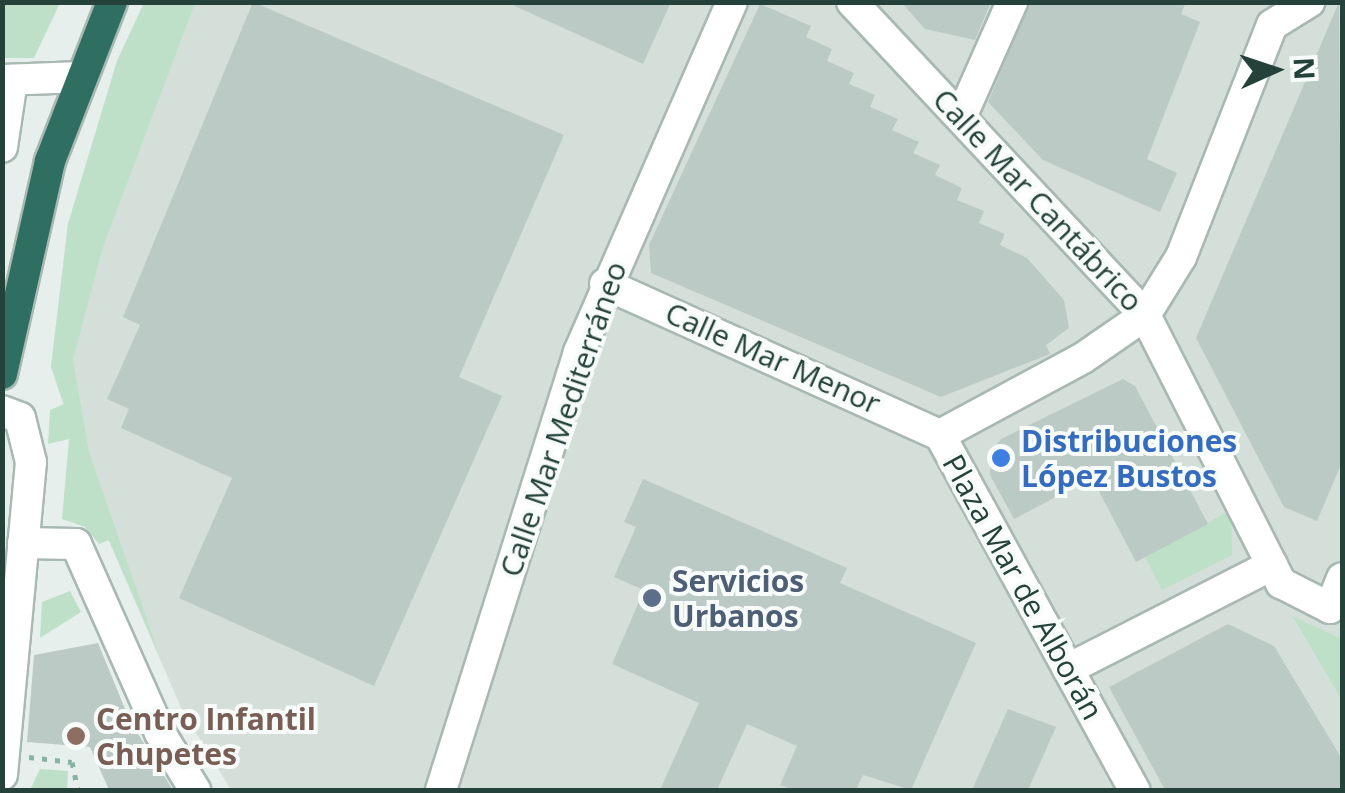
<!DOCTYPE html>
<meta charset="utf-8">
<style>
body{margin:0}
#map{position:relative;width:1345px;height:793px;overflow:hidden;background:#e6efeb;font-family:"Open Sans",sans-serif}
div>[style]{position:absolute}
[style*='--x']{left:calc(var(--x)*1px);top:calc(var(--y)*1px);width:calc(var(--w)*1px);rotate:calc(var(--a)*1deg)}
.built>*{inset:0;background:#d4dfda}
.green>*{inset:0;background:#bfe0c8}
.building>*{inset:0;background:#bbcac4}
.path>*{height:5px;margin-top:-2.5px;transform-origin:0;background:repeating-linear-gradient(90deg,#86b3a5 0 5px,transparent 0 13px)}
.roads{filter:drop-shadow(2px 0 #a8b8b2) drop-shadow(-2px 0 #a8b8b2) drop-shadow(0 2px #a8b8b2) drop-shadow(0 -2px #a8b8b2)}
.minor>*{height:30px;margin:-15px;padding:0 15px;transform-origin:15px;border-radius:15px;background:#fff}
.highway>*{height:30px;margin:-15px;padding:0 15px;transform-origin:15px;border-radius:15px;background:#2f6f62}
.dots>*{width:28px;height:28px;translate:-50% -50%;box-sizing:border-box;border:5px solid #f7fbf9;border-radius:50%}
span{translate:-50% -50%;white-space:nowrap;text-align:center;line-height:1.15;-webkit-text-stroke:8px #f7fbf9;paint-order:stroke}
.street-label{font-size:30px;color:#24423a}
.shop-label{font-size:30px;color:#366cbe;font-weight:700}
.left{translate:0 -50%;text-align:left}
.service-label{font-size:30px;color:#4e5e75;font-weight:700}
.education-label{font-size:30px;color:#785e54;font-weight:700}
.frame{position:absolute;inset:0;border:5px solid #24423a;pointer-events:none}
.north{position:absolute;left:1225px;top:20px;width:100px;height:100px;-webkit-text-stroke:8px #f7fbf9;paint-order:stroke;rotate:87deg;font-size:28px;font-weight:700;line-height:40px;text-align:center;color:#24423a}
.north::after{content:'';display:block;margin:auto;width:35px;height:45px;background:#24423a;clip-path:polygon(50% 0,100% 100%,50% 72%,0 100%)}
</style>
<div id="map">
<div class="built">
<i style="clip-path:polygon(144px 3px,1342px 3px,1342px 639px,1293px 618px,1342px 701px,1342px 790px,231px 790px,182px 710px,108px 539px,51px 367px,68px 224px,117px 61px)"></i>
</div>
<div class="green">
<i style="clip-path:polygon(2px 3px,60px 3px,34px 58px,3px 58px)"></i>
<i style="clip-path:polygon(144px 3px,195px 3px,102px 250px,73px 360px,89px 452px,161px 660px,109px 540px,99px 544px,85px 527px,62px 519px,69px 439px,48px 444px,50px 410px,64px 404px,51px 367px,68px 224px,117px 61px)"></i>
<i style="clip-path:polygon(1231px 510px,1232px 555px,1162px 590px,1145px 557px)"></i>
<i style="clip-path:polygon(70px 591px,81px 612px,40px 638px,42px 602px)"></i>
<i style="clip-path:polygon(1292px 616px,1342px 639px,1342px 701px)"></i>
<i style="clip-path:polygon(40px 769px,68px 771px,67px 790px,30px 790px)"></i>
</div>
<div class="building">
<i style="clip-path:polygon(253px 2px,564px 135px,459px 377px,502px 396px,374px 686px,179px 598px,232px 478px,121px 428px,129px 409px,107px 399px,140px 325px,123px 317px)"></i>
<i style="clip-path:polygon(506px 2px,671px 2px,643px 64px)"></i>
<i style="clip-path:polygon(901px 2px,991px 2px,975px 40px,925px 29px)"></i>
<i style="clip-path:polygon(1030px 2px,1186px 2px,1181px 14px,1200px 22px,1147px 159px,1177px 173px,1160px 212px,1043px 160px,988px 102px)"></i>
<i style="clip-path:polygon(1339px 2px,1342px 462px,1317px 521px,1284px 507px,1196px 338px)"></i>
<i style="clip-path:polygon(760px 4px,811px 26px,806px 37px,832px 49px,827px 61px,854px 73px,849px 84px,875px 95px,870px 107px,898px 119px,892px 130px,919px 142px,913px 153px,940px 165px,935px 175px,962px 188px,957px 200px,984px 211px,979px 223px,1005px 234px,1000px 245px,1027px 258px,1064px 300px,1069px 328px,1046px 345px,1050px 354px,941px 397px,651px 273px,649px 245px)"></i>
<i style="clip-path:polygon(1123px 379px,1135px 386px,1208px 524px,1136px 562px,1092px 478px,1014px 519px,990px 475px,991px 451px,1001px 439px)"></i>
<i style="clip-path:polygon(643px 479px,847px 568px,840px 583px,976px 643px,911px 790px,863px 775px,856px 790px,794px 790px,780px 785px,797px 746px,747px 724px,717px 790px,660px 790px,699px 703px,612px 664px,644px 590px,614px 577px,636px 527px,624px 522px)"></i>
<i style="clip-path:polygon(1228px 624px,1274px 646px,1342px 759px,1342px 790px,1165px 790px,1109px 687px)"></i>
<i style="clip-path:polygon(98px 643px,130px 721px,173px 790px,109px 790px,90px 747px,27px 742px,34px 655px)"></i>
<i style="clip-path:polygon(1008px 709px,1056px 727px,1028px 790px,972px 790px)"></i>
</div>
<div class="path">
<i style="--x:29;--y:757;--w:43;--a:6.6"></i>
<i style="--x:72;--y:762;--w:29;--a:78"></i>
</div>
<div class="roads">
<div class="minor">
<i style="--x:852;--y:2;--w:429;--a:46.9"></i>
<i style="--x:1145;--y:315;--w:301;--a:63.1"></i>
<i style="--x:1281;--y:583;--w:55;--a:27"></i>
<i style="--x:1330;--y:608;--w:32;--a:-68"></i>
<i style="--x:2;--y:80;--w:79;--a:-2.2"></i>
<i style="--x:962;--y:115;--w:124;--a:-66.1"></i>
<i style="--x:2;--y:147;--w:68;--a:-81.5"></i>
<i style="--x:605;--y:284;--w:367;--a:24.3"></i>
<i style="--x:2;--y:411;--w:19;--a:21"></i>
<i style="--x:20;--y:418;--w:45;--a:76"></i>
<i style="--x:31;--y:462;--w:314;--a:95.3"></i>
<i style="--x:940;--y:435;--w:162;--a:-28.3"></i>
<i style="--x:1083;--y:358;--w:75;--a:-34.7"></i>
<i style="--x:1145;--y:315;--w:68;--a:-58.2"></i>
<i style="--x:1181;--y:257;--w:249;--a:-68.6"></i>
<i style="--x:1272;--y:25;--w:44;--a:-31.9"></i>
<i style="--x:940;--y:435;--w:405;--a:61.3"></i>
<i style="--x:23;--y:543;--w:53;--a:1.1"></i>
<i style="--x:76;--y:544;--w:207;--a:66"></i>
<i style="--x:160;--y:733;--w:67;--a:58.4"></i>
<i style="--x:1068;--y:669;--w:229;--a:-27"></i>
<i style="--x:441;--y:790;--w:459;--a:-72.5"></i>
<i style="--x:579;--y:352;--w:382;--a:-66.4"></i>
</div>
<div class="highway">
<i style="--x:2;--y:374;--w:218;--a:-77.3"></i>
<i style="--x:50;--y:161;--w:171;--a:-68.7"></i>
</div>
</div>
<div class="dots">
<i style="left:1001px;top:458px;background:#3f7fe0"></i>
<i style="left:652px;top:598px;background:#5c6f8a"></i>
<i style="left:76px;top:736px;background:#8d6e63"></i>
</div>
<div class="street-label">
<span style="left:1038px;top:200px;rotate:47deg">Calle Mar Cantábrico</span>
<span style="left:773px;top:358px;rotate:24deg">Calle Mar Menor</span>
<span style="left:563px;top:419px;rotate:-71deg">Calle Mar Mediterráneo</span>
<span style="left:1023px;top:587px;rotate:61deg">Plaza Mar de Alborán</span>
</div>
<div class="shop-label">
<span class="left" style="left:1021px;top:458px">Distribuciones<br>López Bustos</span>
</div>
<div class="service-label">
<span class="left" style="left:672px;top:598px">Servicios<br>Urbanos</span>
</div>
<div class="education-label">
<span class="left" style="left:96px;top:736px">Centro Infantil<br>Chupetes</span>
</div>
<div class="frame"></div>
<div class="north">N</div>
</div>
